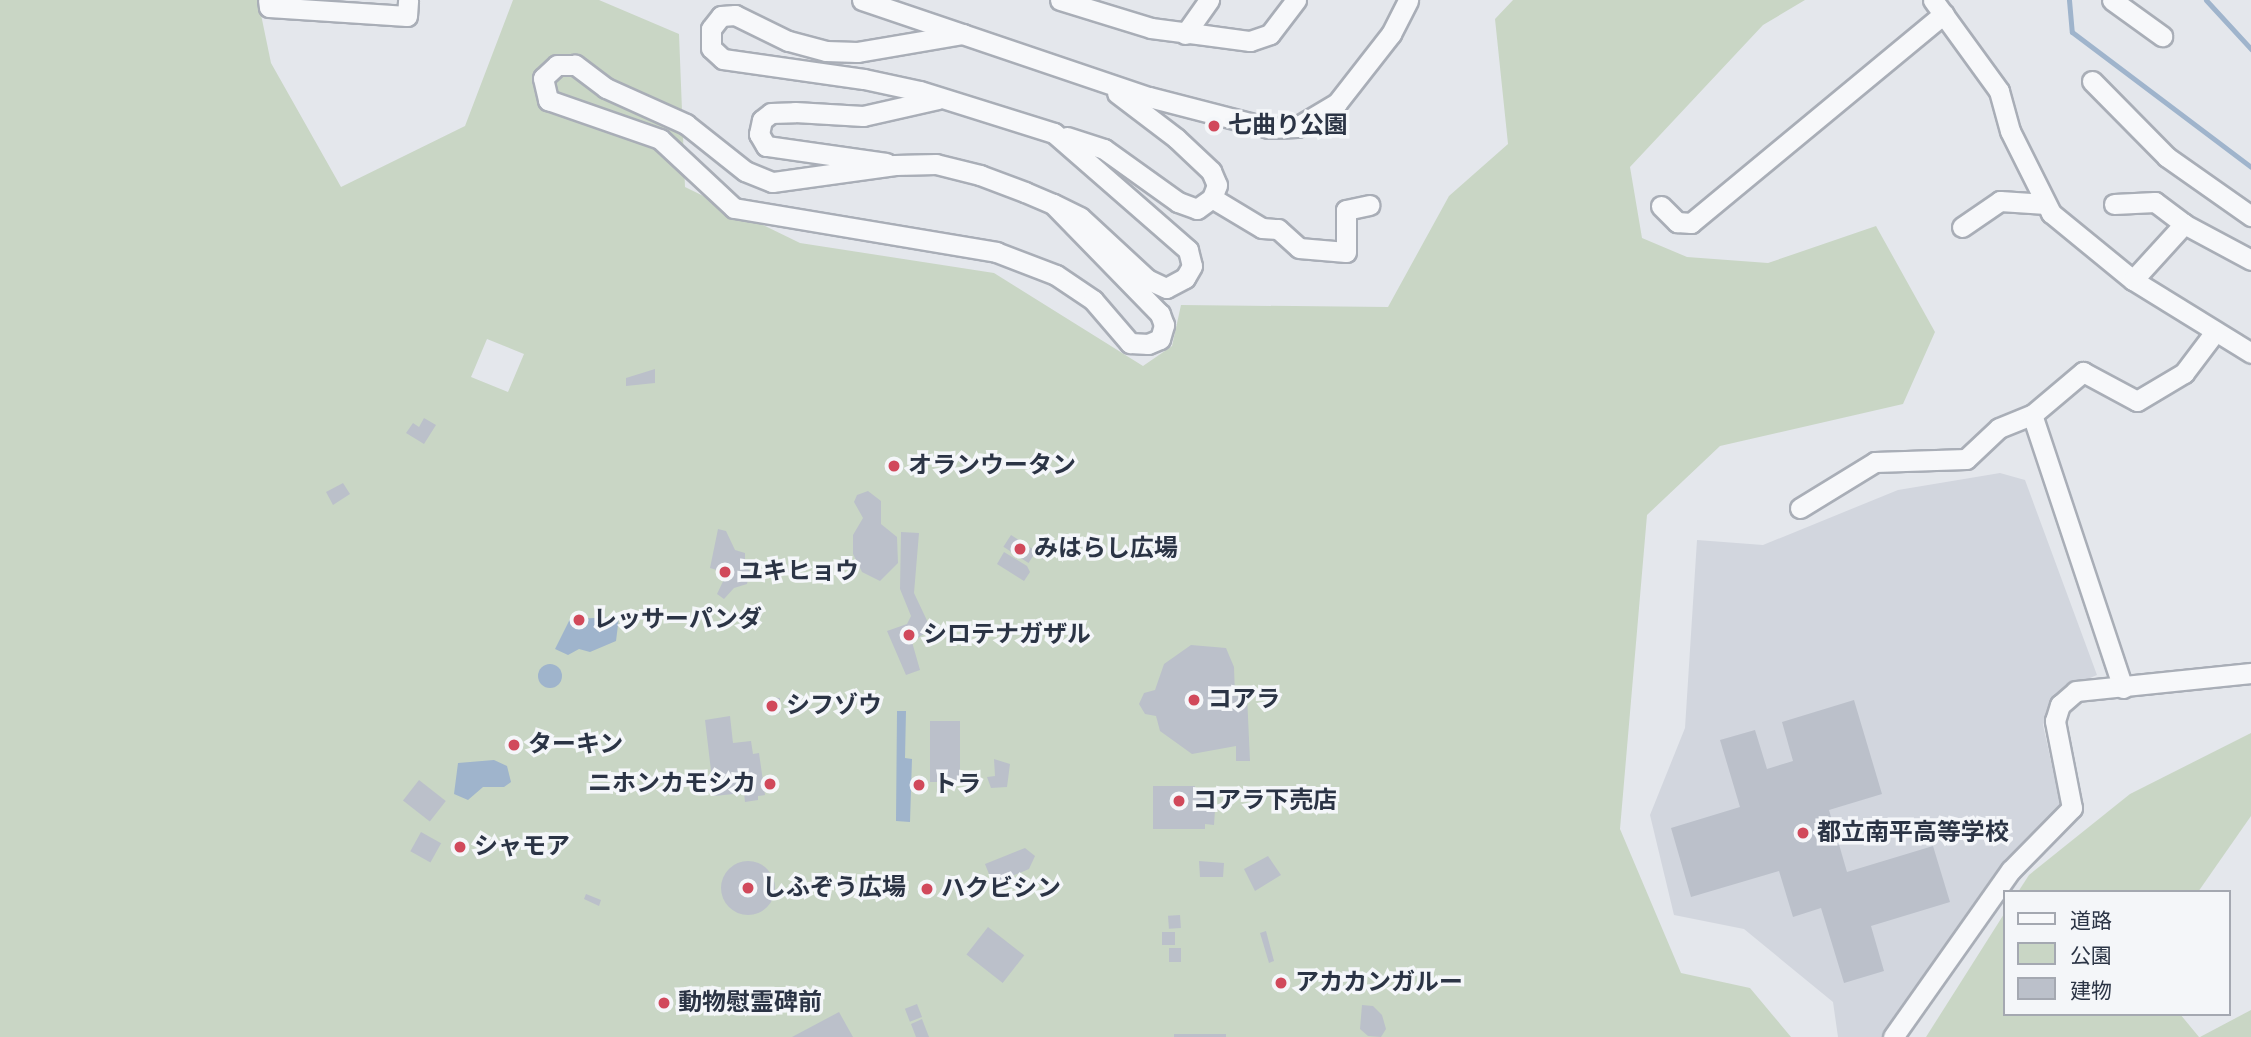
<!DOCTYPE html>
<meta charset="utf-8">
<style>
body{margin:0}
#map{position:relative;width:2251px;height:1037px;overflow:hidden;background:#e4e7ec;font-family:"Sofia Sans Condensed","Noto Sans JP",sans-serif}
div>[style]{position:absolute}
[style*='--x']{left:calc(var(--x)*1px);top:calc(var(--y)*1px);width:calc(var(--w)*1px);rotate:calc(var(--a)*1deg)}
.built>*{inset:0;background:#d2d6de}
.green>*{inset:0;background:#c9d6c5}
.water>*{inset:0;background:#9fb4cc}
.round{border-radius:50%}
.stream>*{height:5px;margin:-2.5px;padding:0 2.5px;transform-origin:2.5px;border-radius:2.5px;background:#9fb4cc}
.building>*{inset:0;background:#bbc0ca;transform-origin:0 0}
.roads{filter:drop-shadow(2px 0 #a9aeb7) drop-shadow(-2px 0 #a9aeb7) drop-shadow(0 2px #a9aeb7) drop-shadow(0 -2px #a9aeb7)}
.minor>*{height:19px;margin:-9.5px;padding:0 9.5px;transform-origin:9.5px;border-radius:9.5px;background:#f7f8fa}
.dots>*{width:19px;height:19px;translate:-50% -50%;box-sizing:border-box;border:4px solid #f4f6f9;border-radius:50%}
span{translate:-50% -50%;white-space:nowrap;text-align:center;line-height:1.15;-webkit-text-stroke:7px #f4f6f9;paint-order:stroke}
.poi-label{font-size:24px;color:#2b3445;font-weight:700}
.left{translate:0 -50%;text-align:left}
.right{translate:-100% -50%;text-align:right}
.legend{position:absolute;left:2003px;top:890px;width:228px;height:126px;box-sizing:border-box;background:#f4f6f9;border:2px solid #a4a8b1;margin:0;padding:9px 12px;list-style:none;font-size:21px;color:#2b3445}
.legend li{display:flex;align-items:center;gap:14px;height:35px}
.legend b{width:35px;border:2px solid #a4a8b1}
</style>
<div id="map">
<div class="built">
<i style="clip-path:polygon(2000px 473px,2025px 480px,2097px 675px,2059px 691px,2043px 725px,2062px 811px,1985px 890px,1884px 1037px,1838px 1037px,1833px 1002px,1744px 929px,1674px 915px,1650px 815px,1685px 728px,1697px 540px,1763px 545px,1898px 490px)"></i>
</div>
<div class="green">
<i style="clip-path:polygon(evenodd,0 0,258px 0,271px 63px,341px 187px,465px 126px,513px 0,599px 0,679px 34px,685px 187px,800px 243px,994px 273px,1143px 366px,1172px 346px,1181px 305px,1388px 307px,1449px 196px,1508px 144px,1495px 19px,1513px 0,1805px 0,1763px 25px,1630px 167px,1642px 238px,1687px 257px,1768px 263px,1876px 226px,1935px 332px,1903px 404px,1720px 446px,1647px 515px,1620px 829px,1681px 973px,1750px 988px,1791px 1037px,0 1037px,0 0,487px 339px,524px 354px,508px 392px,471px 377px,487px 339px)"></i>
<i style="clip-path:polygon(2251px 733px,2251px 816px,2198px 892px,2018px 892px,2029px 875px,2130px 794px)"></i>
<i style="clip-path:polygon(2004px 914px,2004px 1014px,2180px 1014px,2199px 1037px,1926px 1037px)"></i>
<i style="clip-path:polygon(2251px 1010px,2251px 1037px,2200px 1037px)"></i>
</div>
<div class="water">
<i style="clip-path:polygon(619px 617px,616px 641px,590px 652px,579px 649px,568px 655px,555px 649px,570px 619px)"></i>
<i class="round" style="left:538px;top:664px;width:24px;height:24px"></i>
<i style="clip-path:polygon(897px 711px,906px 711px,905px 758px,912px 759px,910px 822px,896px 821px)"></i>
<i style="clip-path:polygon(494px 760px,507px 766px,511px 782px,504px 787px,483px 787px,468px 800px,454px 794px,458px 763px)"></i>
</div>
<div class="stream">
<i style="--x:2069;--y:0;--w:32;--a:85"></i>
<i style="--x:2072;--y:32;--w:224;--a:37"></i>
<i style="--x:2206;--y:0;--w:67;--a:47.4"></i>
</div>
<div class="building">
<i style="clip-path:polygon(655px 369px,655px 383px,626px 386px,626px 378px)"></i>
<i style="clip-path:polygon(424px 418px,436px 425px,424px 444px,406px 433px,413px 423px,419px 427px)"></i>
<i style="clip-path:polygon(343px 483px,350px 494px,333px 505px,326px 492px)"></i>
<i style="clip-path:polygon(868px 491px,881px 501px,881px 524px,897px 537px,898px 563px,880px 581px,862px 572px,853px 554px,853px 535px,863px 518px,854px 502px,857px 495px)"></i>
<i style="clip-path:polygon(718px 529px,726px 531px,735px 550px,745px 553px,745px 566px,750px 571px,747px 584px,734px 588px,724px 599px,717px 594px,727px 573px,710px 568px)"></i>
<i style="clip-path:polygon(901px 532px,919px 533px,914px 593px,931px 629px,912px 642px,920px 670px,906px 675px,887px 631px,907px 624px,911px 616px,900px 589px)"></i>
<i style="left:1011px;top:535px;width:30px;height:14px;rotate:33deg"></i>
<i style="clip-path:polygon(1004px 552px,1027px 566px,1030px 572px,1024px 581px,997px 564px)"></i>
<i style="clip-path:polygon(1191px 645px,1226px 648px,1234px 667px,1235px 696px,1247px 695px,1250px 761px,1236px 761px,1236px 746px,1192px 754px,1160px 731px,1156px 716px,1145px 714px,1139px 704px,1144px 693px,1155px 690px,1164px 664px)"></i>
<i style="clip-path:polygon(771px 697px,780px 698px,780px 713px,769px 712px)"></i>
<i style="clip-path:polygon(1854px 700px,1882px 794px,1829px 810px,1847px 872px,1933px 846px,1950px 902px,1871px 926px,1884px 971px,1844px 983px,1821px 908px,1793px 917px,1779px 871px,1691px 897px,1671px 828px,1740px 807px,1720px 740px,1755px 730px,1767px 769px,1793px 761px,1782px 722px)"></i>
<i style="clip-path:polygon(730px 716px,733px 743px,751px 741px,753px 754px,759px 753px,765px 795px,758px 796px,758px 800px,745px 802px,744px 793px,714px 796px,705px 720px)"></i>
<i style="left:930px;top:721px;width:30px;height:61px"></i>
<i style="clip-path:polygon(994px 759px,1010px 764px,1007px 787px,991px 788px,987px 777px,995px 776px)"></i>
<i style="left:419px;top:780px;width:34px;height:26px;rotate:38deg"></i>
<i style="clip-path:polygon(1153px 786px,1195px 786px,1194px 792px,1206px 793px,1206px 809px,1215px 810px,1214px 825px,1205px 824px,1205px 829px,1153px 829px)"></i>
<i style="left:421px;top:832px;width:23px;height:22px;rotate:29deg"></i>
<i style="clip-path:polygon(1025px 848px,1035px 856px,1029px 869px,993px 884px,985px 864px)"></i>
<i style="clip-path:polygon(1268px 856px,1281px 875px,1255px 891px,1244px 869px)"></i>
<i class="round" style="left:721px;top:861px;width:54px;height:54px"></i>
<i style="clip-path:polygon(1199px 861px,1224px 863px,1223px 877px,1200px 877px)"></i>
<i style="clip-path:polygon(586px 894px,601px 900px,599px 906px,584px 899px)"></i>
<i style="left:1180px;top:915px;width:13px;height:12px;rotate:86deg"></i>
<i style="left:988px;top:927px;width:46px;height:35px;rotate:38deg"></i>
<i style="clip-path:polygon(1266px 931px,1274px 961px,1269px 963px,1260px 933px)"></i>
<i style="left:1162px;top:932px;width:13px;height:13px"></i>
<i style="left:1169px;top:948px;width:12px;height:14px"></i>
<i style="left:917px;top:1004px;width:14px;height:13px;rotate:69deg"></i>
<i style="clip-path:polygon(1362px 1005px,1373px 1006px,1382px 1015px,1386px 1029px,1381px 1037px,1368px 1036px,1360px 1029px)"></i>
<i style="clip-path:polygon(839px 1012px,853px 1037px,792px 1037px)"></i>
<i style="clip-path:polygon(922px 1019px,929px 1037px,916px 1037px,911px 1024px)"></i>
<i style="left:1174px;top:1034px;width:52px;height:3px"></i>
</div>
<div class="roads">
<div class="minor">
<i style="--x:268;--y:0;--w:7;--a:82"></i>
<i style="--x:269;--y:7;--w:138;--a:3.7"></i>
<i style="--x:407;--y:16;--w:16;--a:-86"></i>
<i style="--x:862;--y:0;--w:303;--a:18.7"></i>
<i style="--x:1149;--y:97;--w:124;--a:14.5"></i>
<i style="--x:1269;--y:128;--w:28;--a:-2"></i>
<i style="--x:1297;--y:127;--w:47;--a:-31"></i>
<i style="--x:1337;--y:103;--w:88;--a:-52"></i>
<i style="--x:1391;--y:34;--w:38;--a:-63"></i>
<i style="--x:1060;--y:0;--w:95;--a:17.1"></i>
<i style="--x:1151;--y:28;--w:100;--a:7.5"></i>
<i style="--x:1250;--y:41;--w:21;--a:-19"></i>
<i style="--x:1270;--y:34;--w:43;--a:-52.6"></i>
<i style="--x:1933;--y:0;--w:112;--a:54"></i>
<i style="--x:1999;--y:91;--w:41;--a:74.6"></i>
<i style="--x:2010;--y:131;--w:92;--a:63.4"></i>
<i style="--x:2051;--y:213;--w:106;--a:39.3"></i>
<i style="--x:2133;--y:280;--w:139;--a:31.7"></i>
<i style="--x:2112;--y:0;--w:62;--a:35.8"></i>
<i style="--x:963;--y:34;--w:108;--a:170.4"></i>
<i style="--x:857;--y:52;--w:31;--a:-178"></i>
<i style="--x:826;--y:51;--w:39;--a:-165"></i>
<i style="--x:788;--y:41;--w:59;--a:-153.9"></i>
<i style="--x:735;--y:15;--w:14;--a:176"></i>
<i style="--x:721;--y:16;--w:16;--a:128"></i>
<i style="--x:711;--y:29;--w:19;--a:90"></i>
<i style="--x:711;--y:48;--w:16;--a:43"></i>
<i style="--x:723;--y:59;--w:142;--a:8.1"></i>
<i style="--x:864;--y:79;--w:57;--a:12.1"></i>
<i style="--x:920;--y:91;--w:140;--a:17.4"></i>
<i style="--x:1054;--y:133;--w:178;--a:41.1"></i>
<i style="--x:1188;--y:250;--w:16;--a:76"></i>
<i style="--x:1192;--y:266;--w:14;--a:120"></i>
<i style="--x:1185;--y:278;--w:21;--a:152"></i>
<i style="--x:1166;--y:288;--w:21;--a:-155"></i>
<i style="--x:1147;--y:279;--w:91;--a:-137.2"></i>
<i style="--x:1080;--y:217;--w:30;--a:-154"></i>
<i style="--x:1053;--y:204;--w:30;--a:-157"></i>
<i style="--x:1025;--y:192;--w:48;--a:-159.3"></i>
<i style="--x:980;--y:175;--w:45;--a:-166"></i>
<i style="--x:936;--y:164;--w:41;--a:178.6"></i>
<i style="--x:895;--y:165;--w:124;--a:172.1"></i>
<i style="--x:772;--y:182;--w:29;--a:-158"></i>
<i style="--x:745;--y:171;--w:75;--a:-141.5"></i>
<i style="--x:686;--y:124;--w:88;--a:-155.8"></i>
<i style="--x:606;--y:88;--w:39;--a:-143"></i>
<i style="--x:575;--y:65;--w:18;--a:180"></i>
<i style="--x:557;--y:65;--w:19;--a:137"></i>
<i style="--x:543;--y:78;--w:23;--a:77"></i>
<i style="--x:548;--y:100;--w:119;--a:19.2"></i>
<i style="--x:660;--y:139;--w:101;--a:43"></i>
<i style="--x:734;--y:208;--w:266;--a:9.5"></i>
<i style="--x:996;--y:252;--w:64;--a:21"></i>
<i style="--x:1056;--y:275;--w:45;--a:34"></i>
<i style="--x:1093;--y:300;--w:57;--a:49.3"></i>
<i style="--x:1130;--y:343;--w:18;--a:3"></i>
<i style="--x:1148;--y:344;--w:13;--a:-23"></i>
<i style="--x:1160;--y:339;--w:15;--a:-74"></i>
<i style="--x:1164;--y:325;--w:12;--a:-110"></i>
<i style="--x:1160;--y:314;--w:153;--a:-134.2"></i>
<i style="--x:1185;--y:34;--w:42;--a:-54.8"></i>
<i style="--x:2092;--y:81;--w:107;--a:45.4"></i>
<i style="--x:2167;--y:157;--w:103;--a:35.1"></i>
<i style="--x:1067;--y:137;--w:39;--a:18"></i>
<i style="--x:1104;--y:149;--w:91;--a:35.6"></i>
<i style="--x:1178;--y:202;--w:20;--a:20"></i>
<i style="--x:1197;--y:209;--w:19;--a:-36"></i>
<i style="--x:1212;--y:198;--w:14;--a:-69"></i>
<i style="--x:1217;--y:185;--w:15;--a:-113"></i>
<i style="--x:1211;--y:171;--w:48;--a:-136.7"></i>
<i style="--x:1176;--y:138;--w:74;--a:-142.7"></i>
<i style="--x:886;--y:163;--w:121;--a:-171.9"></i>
<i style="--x:766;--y:146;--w:14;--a:-120"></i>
<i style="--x:759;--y:134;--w:14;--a:-78"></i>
<i style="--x:762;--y:120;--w:11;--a:-38"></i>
<i style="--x:771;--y:113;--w:24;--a:-2"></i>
<i style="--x:795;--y:112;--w:68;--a:3.4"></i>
<i style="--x:863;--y:116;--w:77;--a:-12.8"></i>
<i style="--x:1212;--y:198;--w:58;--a:31"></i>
<i style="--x:1262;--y:228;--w:16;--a:4"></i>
<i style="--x:1278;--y:229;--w:28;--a:42"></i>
<i style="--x:1299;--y:248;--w:47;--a:4.9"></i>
<i style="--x:1346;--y:252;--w:42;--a:-90"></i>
<i style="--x:1346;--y:210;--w:24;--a:-12"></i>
<i style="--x:2114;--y:204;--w:41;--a:-2.8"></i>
<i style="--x:2155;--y:202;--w:36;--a:37"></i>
<i style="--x:1661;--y:206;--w:23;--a:45"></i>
<i style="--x:1677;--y:222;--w:14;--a:4"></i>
<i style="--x:1691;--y:223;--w:328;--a:-39.6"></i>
<i style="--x:1962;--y:227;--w:46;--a:-34.4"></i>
<i style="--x:2000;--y:201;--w:46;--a:3.7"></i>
<i style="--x:2133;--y:280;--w:76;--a:-47.7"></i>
<i style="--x:2184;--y:224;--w:76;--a:28.2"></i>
<i style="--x:1800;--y:508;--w:88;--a:-31.5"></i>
<i style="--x:1875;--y:462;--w:91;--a:-1.9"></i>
<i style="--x:1966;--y:459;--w:45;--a:-43.2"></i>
<i style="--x:1999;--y:428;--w:35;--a:-22"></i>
<i style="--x:2123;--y:688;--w:288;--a:-108.4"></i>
<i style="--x:2032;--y:415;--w:67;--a:-40.1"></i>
<i style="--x:2083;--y:372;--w:61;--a:28.2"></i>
<i style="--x:2137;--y:401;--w:55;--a:-30.8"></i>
<i style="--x:2184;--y:373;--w:51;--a:-52.9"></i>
<i style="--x:1893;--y:1037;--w:204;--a:-54.8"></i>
<i style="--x:2011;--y:870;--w:87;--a:-45.5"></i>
<i style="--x:2072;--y:808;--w:89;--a:-101.1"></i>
<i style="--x:2055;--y:721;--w:17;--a:-73"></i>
<i style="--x:2060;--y:705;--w:21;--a:-41"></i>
<i style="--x:2076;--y:691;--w:176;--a:-5.9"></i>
</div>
</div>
<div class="dots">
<i style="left:1214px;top:126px;background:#d1495b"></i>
<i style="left:894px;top:466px;background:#d1495b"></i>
<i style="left:1020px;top:549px;background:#d1495b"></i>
<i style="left:725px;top:572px;background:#d1495b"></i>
<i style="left:579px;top:620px;background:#d1495b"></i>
<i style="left:909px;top:635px;background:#d1495b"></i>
<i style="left:1194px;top:700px;background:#d1495b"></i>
<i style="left:772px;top:706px;background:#d1495b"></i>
<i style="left:514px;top:745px;background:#d1495b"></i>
<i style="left:770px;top:784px;background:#d1495b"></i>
<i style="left:919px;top:785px;background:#d1495b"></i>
<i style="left:1179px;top:801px;background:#d1495b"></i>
<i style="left:1803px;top:833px;background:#d1495b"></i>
<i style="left:460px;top:847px;background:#d1495b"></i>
<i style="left:748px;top:888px;background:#d1495b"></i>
<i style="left:927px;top:889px;background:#d1495b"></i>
<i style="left:1281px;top:983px;background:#d1495b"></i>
<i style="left:664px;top:1003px;background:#d1495b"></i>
</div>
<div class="poi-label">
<span class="left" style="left:1228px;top:126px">七曲り公園</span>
<span class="left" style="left:908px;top:466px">オランウータン</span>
<span class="left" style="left:1034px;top:549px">みはらし広場</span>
<span class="left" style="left:739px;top:572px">ユキヒョウ</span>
<span class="left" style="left:593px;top:620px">レッサーパンダ</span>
<span class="left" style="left:923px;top:635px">シロテナガザル</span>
<span class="left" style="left:1208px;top:700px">コアラ</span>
<span class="left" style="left:786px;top:706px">シフゾウ</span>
<span class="left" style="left:528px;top:745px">ターキン</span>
<span class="right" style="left:756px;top:784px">ニホンカモシカ</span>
<span class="left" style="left:933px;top:785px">トラ</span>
<span class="left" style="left:1193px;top:801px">コアラ下売店</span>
<span class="left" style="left:1817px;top:833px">都立南平高等学校</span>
<span class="left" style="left:474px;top:847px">シャモア</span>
<span class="left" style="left:762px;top:888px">しふぞう広場</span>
<span class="left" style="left:941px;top:889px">ハクビシン</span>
<span class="left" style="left:1295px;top:983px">アカカンガルー</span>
<span class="left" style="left:678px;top:1003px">動物慰霊碑前</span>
</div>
<ul class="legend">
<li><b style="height:9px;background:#f7f8fa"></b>道路</li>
<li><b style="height:19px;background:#c9d6c5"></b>公園</li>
<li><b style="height:19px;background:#bbc0ca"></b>建物</li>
</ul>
</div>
